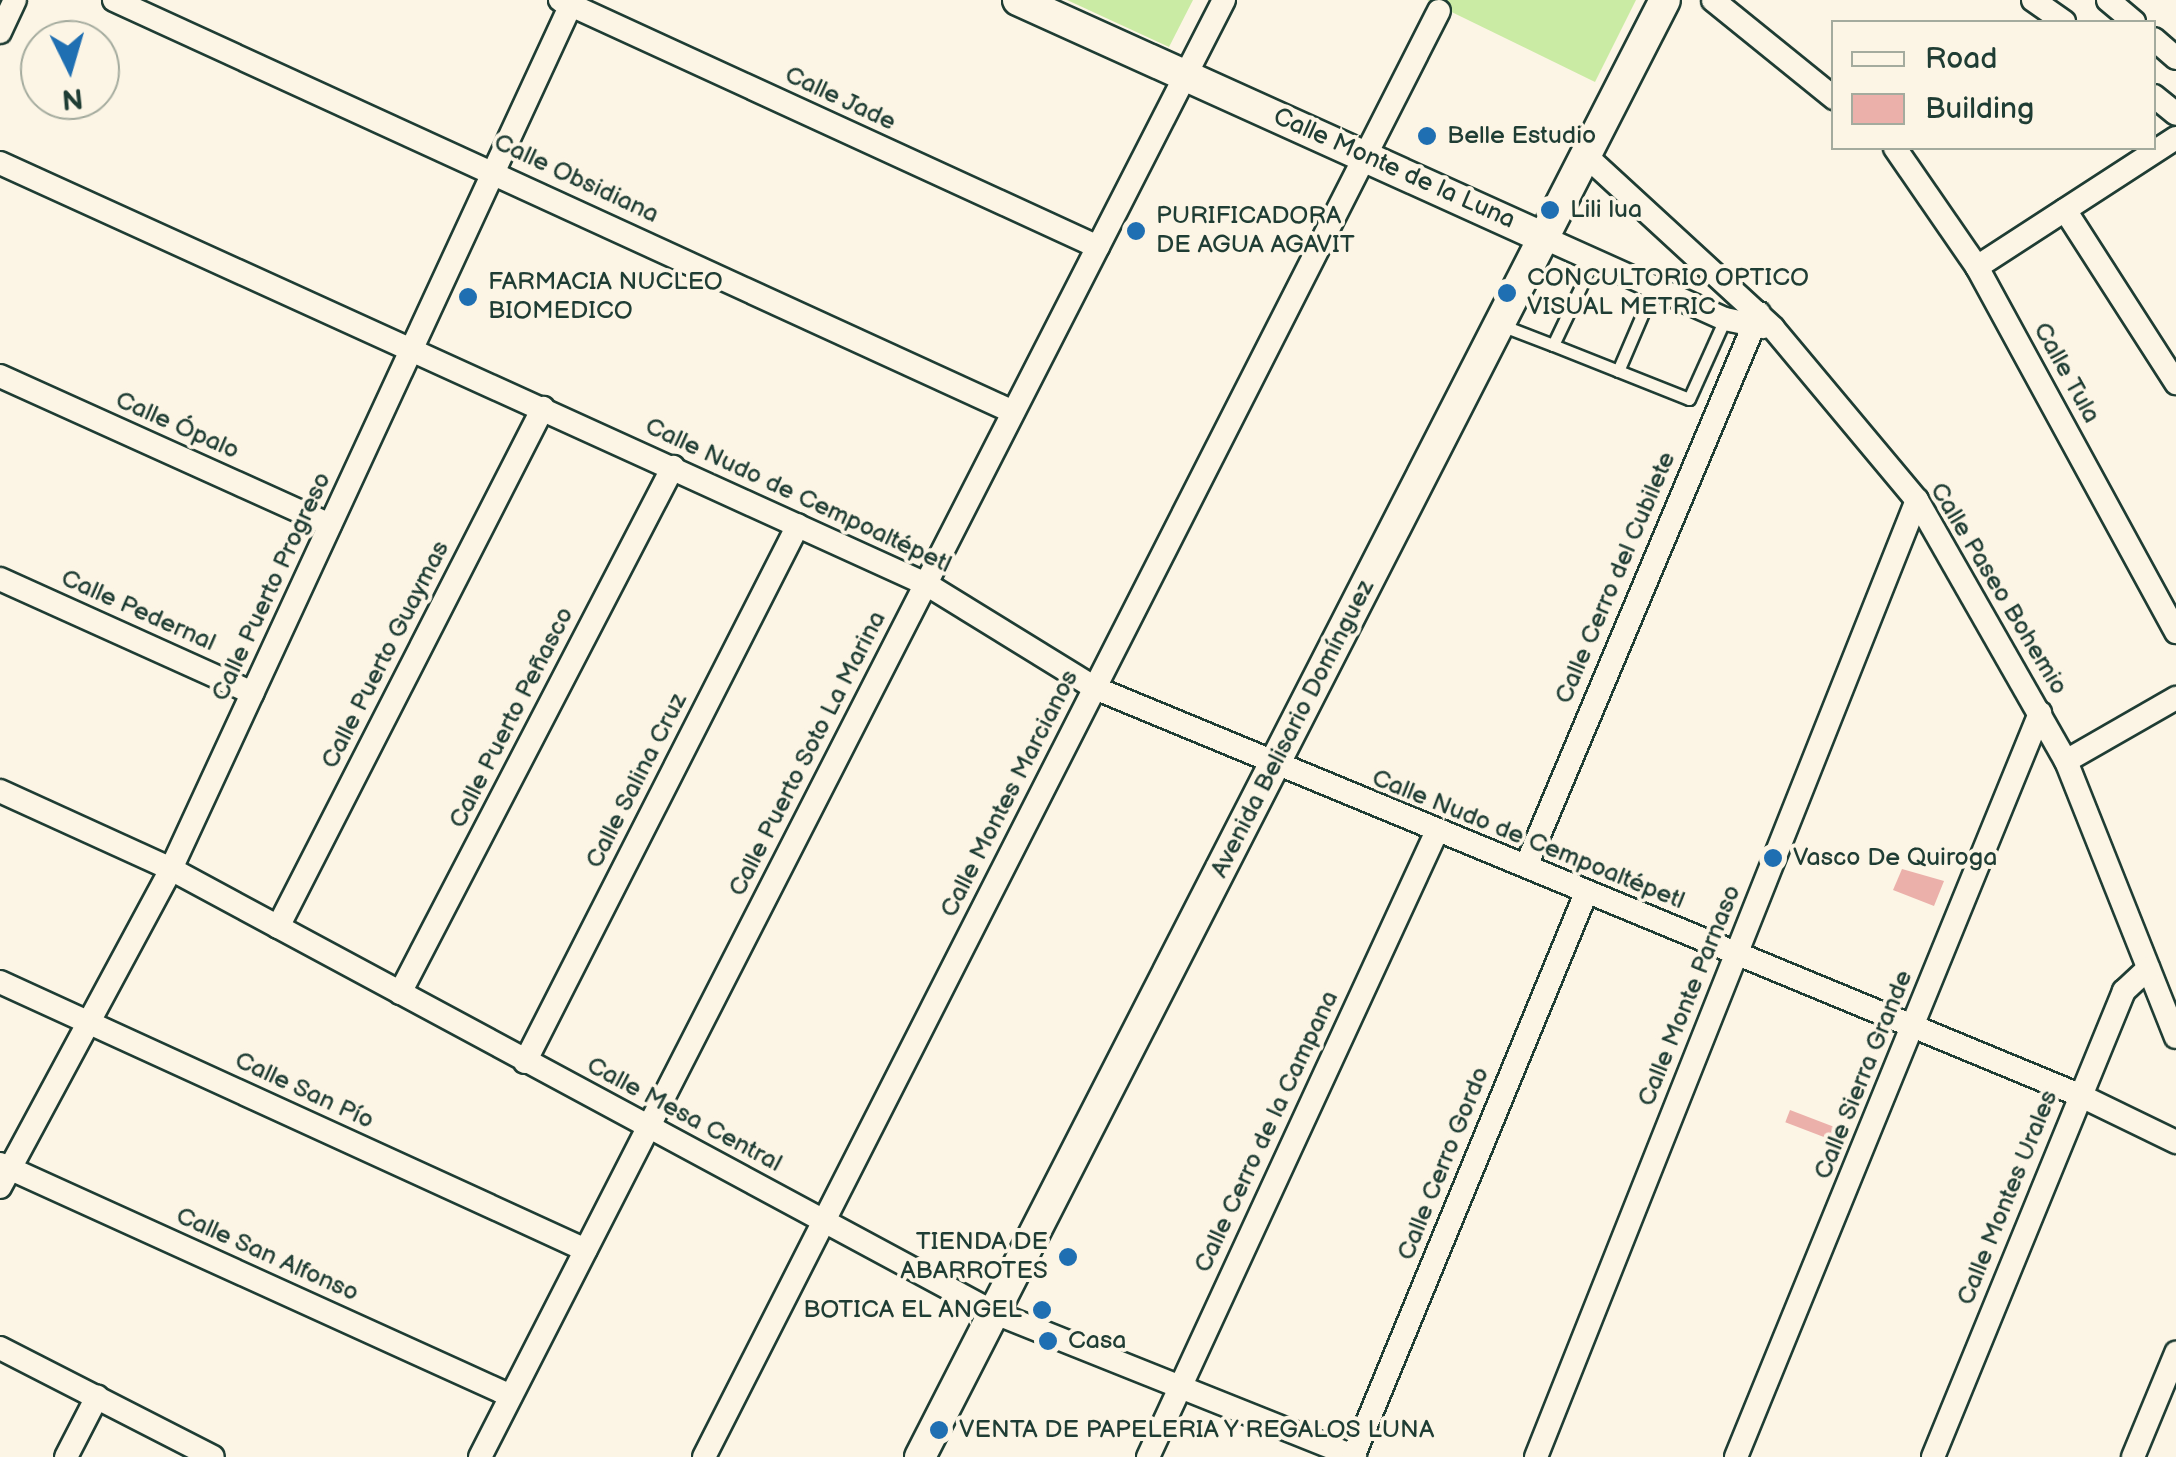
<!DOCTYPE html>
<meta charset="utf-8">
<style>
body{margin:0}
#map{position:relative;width:2176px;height:1457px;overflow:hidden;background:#fcf5e5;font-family:"Balsamiq Sans",sans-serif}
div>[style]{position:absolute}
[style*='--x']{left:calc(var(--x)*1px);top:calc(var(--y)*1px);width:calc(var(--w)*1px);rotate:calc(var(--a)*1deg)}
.green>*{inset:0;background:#caeba4}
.building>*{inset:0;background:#ebb0aa;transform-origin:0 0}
.roads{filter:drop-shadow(2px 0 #1f3d34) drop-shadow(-2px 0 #1f3d34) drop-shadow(0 2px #1f3d34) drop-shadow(0 -2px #1f3d34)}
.lane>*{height:11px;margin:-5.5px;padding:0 5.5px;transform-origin:5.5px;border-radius:5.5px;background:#fcf5e5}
.street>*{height:22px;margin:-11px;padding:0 11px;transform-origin:11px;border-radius:11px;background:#fcf5e5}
.secondary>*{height:30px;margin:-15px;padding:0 15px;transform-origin:15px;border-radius:15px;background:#fcf5e5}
.dots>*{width:28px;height:28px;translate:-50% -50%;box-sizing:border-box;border:5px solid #fcf5e5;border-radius:50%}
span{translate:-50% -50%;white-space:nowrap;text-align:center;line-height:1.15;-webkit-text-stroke:8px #fcf5e5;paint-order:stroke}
.street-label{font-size:25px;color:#1f3d34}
.poi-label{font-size:25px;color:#1f3d34}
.left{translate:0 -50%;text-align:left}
.right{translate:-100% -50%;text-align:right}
.legend{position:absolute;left:1831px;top:20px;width:325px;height:130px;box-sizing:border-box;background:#fcf5e5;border:2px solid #a4ab9e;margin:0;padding:12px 18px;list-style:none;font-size:30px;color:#1f3d34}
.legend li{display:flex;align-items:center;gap:20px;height:50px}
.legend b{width:50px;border:2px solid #a4ab9e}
.north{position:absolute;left:20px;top:20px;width:100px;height:100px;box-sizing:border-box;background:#fcf5e5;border:2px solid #a4ab9e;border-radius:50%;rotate:175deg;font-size:28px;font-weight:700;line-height:40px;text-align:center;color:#1f3d34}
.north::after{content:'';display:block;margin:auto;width:35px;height:45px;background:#1f6fb2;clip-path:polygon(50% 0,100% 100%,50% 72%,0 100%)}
</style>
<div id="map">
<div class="green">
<i style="clip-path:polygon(1067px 0,1193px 0,1169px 47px)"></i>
<i style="clip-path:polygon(1427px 0,1636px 0,1595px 82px)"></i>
</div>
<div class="building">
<i style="clip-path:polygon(1902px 869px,1944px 881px,1934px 906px,1893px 890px)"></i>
<i style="left:1790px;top:1110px;width:58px;height:13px;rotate:21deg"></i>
</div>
<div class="roads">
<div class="lane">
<i style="--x:1594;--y:259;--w:95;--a:115.5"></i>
<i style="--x:1553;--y:345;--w:146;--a:21.7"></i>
<i style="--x:1689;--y:399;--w:88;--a:-65.8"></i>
<i style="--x:1501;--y:325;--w:56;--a:21"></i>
<i style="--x:1618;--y:371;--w:91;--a:-66.8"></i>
</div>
<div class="street">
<i style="--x:114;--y:0;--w:989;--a:24.62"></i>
<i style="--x:560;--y:0;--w:592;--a:24.66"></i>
<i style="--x:1713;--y:0;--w:156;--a:39"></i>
<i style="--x:2033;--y:0;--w:38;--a:35"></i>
<i style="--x:2108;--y:0;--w:34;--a:40"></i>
<i style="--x:0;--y:32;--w:35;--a:-65"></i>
<i style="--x:2154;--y:39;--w:29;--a:41"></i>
<i style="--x:2154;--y:96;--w:28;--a:39"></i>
<i style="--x:1895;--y:148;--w:145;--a:55.4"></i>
<i style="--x:1977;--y:267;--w:416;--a:61.4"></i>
<i style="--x:1584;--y:154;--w:257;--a:42.6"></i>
<i style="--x:1773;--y:328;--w:224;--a:50.1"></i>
<i style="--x:1917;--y:500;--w:301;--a:60.3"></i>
<i style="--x:2066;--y:761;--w:297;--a:68.3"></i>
<i style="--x:0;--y:163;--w:1017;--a:24.45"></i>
<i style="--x:926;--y:584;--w:198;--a:31.6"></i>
<i style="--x:1095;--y:688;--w:1065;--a:22.47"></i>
<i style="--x:2079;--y:1095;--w:108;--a:25.9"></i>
<i style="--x:2065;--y:210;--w:206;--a:57.3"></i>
<i style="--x:1540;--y:236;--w:203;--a:24.2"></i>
<i style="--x:1725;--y:319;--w:39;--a:12"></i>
<i style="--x:1977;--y:267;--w:237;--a:-33"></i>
<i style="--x:0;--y:376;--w:362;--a:24.3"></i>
<i style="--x:0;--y:579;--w:277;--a:24.3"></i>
<i style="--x:2066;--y:761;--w:127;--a:-29.8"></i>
<i style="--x:0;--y:791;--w:188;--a:24.5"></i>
<i style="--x:171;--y:869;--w:934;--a:28.32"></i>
<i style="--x:993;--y:1312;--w:390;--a:21.8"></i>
<i style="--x:1526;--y:866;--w:600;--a:-67.15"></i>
<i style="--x:278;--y:927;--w:583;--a:-62.95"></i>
<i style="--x:0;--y:982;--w:644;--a:24.58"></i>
<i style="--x:400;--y:993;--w:593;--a:-62.57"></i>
<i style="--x:525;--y:1062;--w:602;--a:-63.05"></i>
<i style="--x:0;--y:1164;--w:561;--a:24.42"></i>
<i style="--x:0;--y:1187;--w:361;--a:-61.7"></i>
<i style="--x:171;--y:869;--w:957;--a:-65.17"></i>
<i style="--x:0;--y:1348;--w:239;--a:27.1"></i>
<i style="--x:66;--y:1457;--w:68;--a:-62.7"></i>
<i style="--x:480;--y:1457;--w:1636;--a:-62.95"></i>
<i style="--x:704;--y:1457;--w:1622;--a:-63.06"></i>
<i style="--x:1148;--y:1457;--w:689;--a:-65.22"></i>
<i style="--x:1353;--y:1457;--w:610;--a:-67.55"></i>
<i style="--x:1536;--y:1457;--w:1030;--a:-68.29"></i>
<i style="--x:1736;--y:1457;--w:804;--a:-67.77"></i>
<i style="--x:1933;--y:1457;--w:504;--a:-67.71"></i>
<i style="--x:2124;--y:991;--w:33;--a:-43"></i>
<i style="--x:2133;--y:1457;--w:113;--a:-67.5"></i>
</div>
<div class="secondary">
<i style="--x:1018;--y:0;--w:573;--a:24.33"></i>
<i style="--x:920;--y:1457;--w:1636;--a:-62.92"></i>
</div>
</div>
<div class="dots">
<i style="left:1427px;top:136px;background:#1f6fb2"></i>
<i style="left:1550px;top:210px;background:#1f6fb2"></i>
<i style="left:1136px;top:231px;background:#1f6fb2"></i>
<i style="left:1507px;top:293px;background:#1f6fb2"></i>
<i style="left:468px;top:297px;background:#1f6fb2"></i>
<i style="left:1773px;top:858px;background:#1f6fb2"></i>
<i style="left:1068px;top:1257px;background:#1f6fb2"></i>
<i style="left:1042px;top:1310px;background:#1f6fb2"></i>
<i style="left:1048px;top:1341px;background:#1f6fb2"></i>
<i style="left:939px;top:1430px;background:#1f6fb2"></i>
</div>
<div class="street-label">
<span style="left:840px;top:99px;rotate:25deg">Calle Jade</span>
<span style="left:1394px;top:169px;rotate:24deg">Calle Monte de la Luna</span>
<span style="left:576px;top:179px;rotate:25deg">Calle Obsidiana</span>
<span style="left:2066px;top:373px;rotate:61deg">Calle Tula</span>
<span style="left:177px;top:426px;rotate:24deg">Calle Ópalo</span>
<span style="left:798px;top:496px;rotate:25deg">Calle Nudo de Cempoaltépetl</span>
<span style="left:1616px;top:578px;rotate:-67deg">Calle Cerro del Cubilete</span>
<span style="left:272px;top:587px;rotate:-65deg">Calle Puerto Progreso</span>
<span style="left:1998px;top:589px;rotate:59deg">Calle Paseo Bohemio</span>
<span style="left:138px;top:611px;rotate:24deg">Calle Pedernal</span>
<span style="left:386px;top:655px;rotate:-63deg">Calle Puerto Guaymas</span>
<span style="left:512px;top:718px;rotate:-63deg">Calle Puerto Peñasco</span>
<span style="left:1293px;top:729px;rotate:-63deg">Avenida Belisario Domínguez</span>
<span style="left:808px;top:754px;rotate:-63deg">Calle Puerto Soto La Marina</span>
<span style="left:637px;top:781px;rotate:-63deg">Calle Salina Cruz</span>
<span style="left:1010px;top:794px;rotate:-63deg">Calle Montes Marcianos</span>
<span style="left:1528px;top:840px;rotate:22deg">Calle Nudo de Cempoaltépetl</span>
<span style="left:1690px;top:996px;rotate:-68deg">Calle Monte Parnaso</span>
<span style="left:1864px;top:1075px;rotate:-68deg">Calle Sierra Grande</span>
<span style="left:304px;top:1091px;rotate:25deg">Calle San Pío</span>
<span style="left:684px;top:1115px;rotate:28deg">Calle Mesa Central</span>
<span style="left:1267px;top:1132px;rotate:-65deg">Calle Cerro de la Campana</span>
<span style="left:1444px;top:1164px;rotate:-68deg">Calle Cerro Gordo</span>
<span style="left:2008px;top:1198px;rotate:-68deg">Calle Montes Urales</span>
<span style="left:267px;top:1255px;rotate:24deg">Calle San Alfonso</span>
</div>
<div class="poi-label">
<span class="left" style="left:1447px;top:136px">Belle Estudio</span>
<span class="left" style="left:1570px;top:210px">Lili lua</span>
<span class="left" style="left:1156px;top:231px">PURIFICADORA<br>DE AGUA AGAVIT</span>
<span class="left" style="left:1527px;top:293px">CONCULTORIO OPTICO<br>VISUAL METRIC</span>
<span class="left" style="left:488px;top:297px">FARMACIA NUCLEO<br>BIOMEDICO</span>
<span class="left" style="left:1793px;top:858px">Vasco De Quiroga</span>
<span class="right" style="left:1048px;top:1257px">TIENDA DE<br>ABARROTES</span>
<span class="right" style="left:1022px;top:1310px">BOTICA EL ANGEL</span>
<span class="left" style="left:1068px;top:1341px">Casa</span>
<span class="left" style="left:959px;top:1430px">VENTA DE PAPELERIA Y REGALOS LUNA</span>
</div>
<ul class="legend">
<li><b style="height:12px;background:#fcf5e5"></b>Road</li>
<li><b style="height:28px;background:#ebb0aa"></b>Building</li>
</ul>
<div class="north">N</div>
</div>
